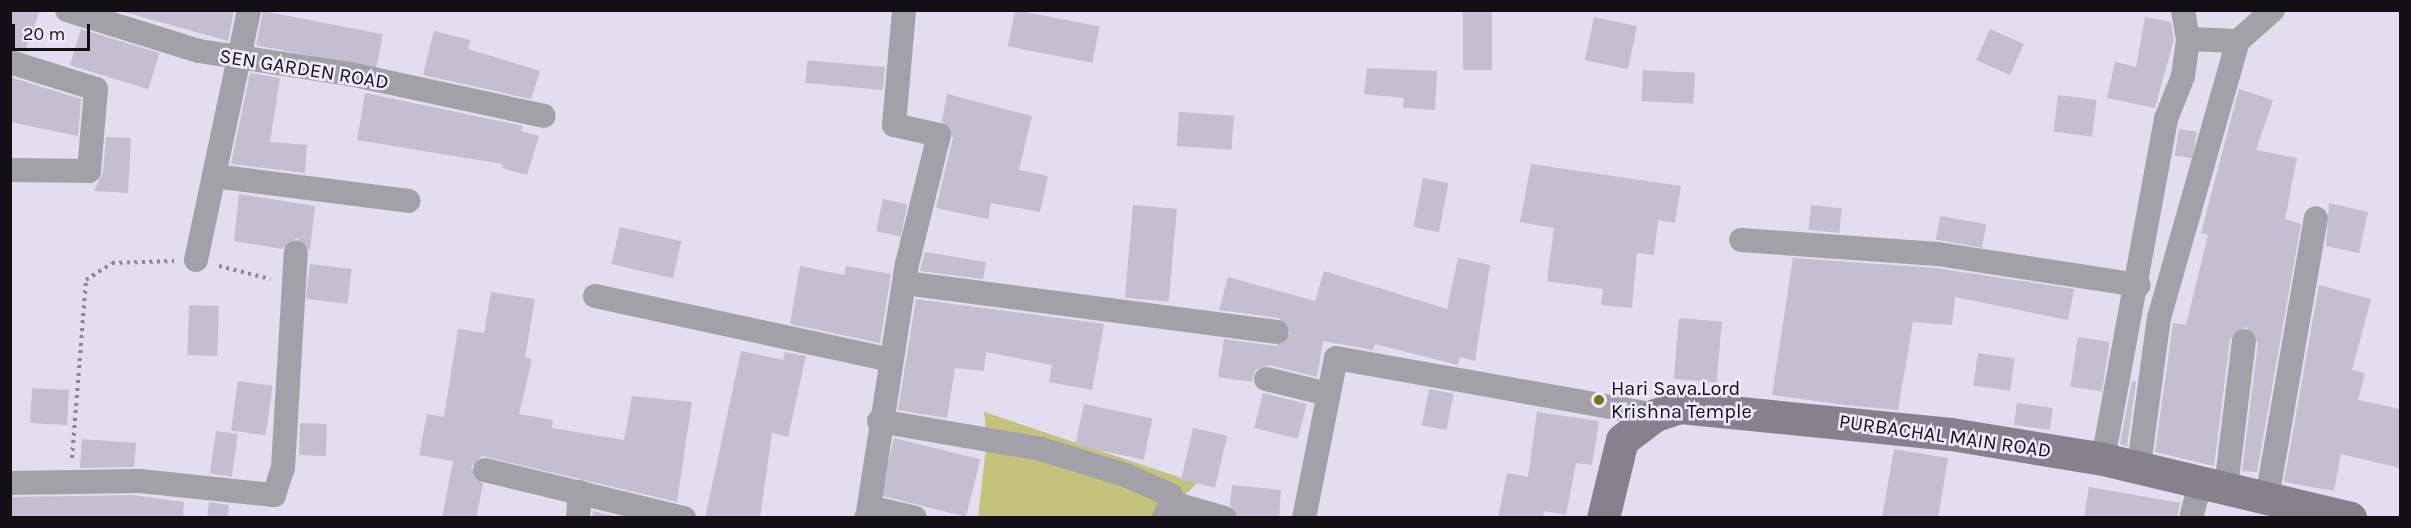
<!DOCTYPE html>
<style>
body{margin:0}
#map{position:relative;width:2411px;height:528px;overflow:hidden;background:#e2ddef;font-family:Karla,sans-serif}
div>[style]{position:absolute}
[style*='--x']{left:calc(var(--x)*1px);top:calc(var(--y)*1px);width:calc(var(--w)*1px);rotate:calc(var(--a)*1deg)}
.green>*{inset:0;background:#c4c37b}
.building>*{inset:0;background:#c4bfd0;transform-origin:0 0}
.path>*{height:4px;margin-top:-2px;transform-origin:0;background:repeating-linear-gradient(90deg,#8b8895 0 3px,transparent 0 7.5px)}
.street>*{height:24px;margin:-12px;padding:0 12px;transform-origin:12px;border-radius:12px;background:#a3a1a8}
.secondary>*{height:33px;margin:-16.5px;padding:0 16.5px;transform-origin:16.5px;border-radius:16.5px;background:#85828d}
.dots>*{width:16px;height:16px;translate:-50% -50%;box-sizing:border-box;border:3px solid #efeafc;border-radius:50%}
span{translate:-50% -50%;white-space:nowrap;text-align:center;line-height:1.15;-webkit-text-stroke:5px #efeafc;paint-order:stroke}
.street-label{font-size:20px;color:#121016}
.poi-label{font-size:20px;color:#121016}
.left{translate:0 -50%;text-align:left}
.frame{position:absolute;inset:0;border:12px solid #121016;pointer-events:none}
.scale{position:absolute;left:12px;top:24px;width:78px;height:27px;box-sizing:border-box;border:3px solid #121016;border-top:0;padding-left:8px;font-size:18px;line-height:21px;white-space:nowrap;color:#121016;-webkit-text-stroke:4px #efeafc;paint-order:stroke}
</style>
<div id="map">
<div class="green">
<i style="clip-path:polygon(984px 412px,1197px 483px,1162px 517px,978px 518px,987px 439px)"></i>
</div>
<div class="building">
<i style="clip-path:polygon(10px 10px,40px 10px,25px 52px,10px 48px)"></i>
<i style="clip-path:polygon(117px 10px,234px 10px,228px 41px)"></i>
<i style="left:1015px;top:10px;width:86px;height:37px;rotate:11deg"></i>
<i style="left:1463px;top:10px;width:29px;height:60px"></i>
<i style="left:263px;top:11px;width:122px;height:35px;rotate:11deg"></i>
<i style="left:1594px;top:17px;width:44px;height:44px;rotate:12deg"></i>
<i style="clip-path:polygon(2145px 17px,2171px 22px,2174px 39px,2155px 108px,2107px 98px,2115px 62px,2136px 67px)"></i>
<i style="left:81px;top:29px;width:82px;height:38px;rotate:17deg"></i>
<i style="left:1990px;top:29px;width:37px;height:34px;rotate:24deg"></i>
<i style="clip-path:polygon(434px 31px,470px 40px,468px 49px,540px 71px,531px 99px,423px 75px)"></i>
<i style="left:885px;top:67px;width:23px;height:78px;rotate:95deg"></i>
<i style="clip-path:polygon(1367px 68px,1437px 71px,1435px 110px,1403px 108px,1404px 98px,1364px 94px)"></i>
<i style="left:1643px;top:70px;width:52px;height:31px;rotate:3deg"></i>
<i style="clip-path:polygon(250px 73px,280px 78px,270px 142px,307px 145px,305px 173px,231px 164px)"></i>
<i style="clip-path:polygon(10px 77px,81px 99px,78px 136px,10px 122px)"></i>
<i style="clip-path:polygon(2239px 89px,2273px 100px,2256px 150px,2297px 158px,2285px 219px,2301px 224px,2257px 472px,2242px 471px,2258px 343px,2246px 327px,2230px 339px,2214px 466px,2155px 452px,2173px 323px,2186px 325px,2208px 235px,2201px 233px)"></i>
<i style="clip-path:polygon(365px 93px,523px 126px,521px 131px,539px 136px,527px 175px,502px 168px,503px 164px,357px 140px)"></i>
<i style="clip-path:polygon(947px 94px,1032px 116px,1019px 170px,1048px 176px,1040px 212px,991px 203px,988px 219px,936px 208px,953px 138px,942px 121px)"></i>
<i style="left:2058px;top:95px;width:39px;height:37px;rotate:7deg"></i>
<i style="left:1179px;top:112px;width:55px;height:34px;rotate:4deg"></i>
<i style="left:2179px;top:129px;width:18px;height:27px;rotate:9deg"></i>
<i style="clip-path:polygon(106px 137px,131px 138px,128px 193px,94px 191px,103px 172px)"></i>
<i style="clip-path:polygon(1531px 164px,1681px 186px,1675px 223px,1658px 220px,1654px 255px,1637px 253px,1632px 308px,1601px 305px,1603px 289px,1547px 281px,1554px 228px,1520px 222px)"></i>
<i style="left:1423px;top:178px;width:26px;height:50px;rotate:11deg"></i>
<i style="clip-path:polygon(239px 194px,315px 206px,310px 251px,297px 238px,282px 249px,234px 241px)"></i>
<i style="left:883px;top:199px;width:25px;height:33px;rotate:12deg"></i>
<i style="clip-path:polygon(2329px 203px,2368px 212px,2359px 253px,2326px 246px)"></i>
<i style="left:1133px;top:205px;width:44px;height:93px;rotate:5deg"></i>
<i style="left:1811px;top:205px;width:31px;height:25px;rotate:6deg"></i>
<i style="left:1940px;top:216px;width:47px;height:24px;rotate:10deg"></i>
<i style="left:620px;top:227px;width:63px;height:38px;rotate:13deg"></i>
<i style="clip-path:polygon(925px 252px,986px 262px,983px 279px,920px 271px)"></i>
<i style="clip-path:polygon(1458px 258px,1490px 265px,1475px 361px,1460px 357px,1458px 365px,1375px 344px,1373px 350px,1323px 341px,1317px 377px,1269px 365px,1255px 370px,1252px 382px,1218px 377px,1224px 339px,1276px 346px,1291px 333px,1279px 318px,1219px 310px,1228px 277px,1315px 301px,1324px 271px,1447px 309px)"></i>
<i style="clip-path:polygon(1793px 258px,1936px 268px,2074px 289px,2068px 320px,1955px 297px,1952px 325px,1913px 322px,1898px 410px,1845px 405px,1772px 395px)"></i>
<i style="left:310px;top:264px;width:42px;height:35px;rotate:7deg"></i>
<i style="clip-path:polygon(800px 266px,844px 275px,846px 266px,891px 274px,880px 343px,790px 324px)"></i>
<i style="clip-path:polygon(2319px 285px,2371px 299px,2352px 370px,2365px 373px,2358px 400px,2400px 409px,2400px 468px,2341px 454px,2334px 491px,2284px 482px)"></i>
<i style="clip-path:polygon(491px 292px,535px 299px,525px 357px,532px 359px,519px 414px,553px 420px,552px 428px,624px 440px,632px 396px,692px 402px,677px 502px,482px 456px,471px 467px,483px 484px,476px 518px,442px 518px,453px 461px,419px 455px,427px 414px,444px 417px,458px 329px,484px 333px)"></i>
<i style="clip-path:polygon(916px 299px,1104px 324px,1092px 390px,1049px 382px,1052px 365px,986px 352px,984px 371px,955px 368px,947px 418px,898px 410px)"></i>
<i style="left:189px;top:305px;width:30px;height:50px;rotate:2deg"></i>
<i style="left:1679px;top:318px;width:43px;height:61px;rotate:5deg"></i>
<i style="left:2078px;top:337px;width:32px;height:50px;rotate:9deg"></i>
<i style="clip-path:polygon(741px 351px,783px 360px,785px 352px,806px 356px,788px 437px,772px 433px,760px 518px,705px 518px)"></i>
<i style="left:1978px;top:353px;width:37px;height:33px;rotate:8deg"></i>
<i style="left:238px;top:381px;width:35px;height:50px;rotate:8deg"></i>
<i style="clip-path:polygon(2132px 381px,2136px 382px,2127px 446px,2120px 444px)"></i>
<i style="left:32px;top:388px;width:37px;height:35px;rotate:3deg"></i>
<i style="left:1429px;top:389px;width:25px;height:37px;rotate:11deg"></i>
<i style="left:1263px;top:393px;width:45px;height:36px;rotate:14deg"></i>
<i style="left:2017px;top:403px;width:36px;height:22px;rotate:8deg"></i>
<i style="left:1084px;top:404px;width:70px;height:42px;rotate:12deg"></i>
<i style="clip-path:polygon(1537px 412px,1599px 421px,1592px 465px,1576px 463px,1566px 515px,1544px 511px,1543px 518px,1498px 518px,1507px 473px,1528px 477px)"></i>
<i style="left:300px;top:423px;width:27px;height:32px;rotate:2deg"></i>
<i style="left:1193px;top:428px;width:35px;height:53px;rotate:13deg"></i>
<i style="left:216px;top:431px;width:22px;height:43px;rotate:8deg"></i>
<i style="left:894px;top:438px;width:89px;height:59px;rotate:14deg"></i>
<i style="clip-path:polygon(82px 439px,136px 443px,134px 467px,80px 468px)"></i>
<i style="clip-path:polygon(1894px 449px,1948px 458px,1938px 518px,1882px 518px)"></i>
<i style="clip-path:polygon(1232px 485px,1281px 490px,1279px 518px,1239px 518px,1230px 505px)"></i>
<i style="clip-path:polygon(2089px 487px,2180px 503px,2177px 518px,2084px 518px)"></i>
<i style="clip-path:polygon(132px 495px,184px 502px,183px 518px,10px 518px,10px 497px)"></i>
<i style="clip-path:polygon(209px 502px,229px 505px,228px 518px,207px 518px)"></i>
<i style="clip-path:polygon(593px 511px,621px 518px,592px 518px)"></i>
</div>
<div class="path">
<i style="--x:219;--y:266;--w:53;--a:14.3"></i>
<i style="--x:72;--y:458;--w:179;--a:-85.5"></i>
<i style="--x:86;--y:280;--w:31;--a:-33"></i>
<i style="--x:112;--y:263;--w:62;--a:-1.8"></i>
</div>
<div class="street">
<i style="--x:67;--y:10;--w:138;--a:17.3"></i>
<i style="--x:199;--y:51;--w:153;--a:8.7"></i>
<i style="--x:350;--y:74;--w:198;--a:12.2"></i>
<i style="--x:2188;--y:39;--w:50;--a:2.3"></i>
<i style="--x:2238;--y:41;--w:47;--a:-41.5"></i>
<i style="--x:10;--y:62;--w:90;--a:17.4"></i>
<i style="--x:96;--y:89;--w:82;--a:94.9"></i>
<i style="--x:89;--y:171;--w:79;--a:-179.3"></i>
<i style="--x:214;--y:176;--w:196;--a:7.3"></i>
<i style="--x:1741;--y:240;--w:197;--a:4.1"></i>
<i style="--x:1938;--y:254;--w:203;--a:8.8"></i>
<i style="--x:196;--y:260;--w:256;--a:-78"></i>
<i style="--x:905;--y:283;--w:375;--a:7.5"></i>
<i style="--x:595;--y:296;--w:303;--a:12.2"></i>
<i style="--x:1266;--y:379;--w:64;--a:13.6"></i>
<i style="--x:879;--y:421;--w:164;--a:9.8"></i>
<i style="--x:1041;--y:449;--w:88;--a:17.2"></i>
<i style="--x:1125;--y:475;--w:50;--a:23.5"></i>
<i style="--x:1171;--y:495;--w:8;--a:83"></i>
<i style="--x:2103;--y:459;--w:346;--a:-79.5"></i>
<i style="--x:2166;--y:119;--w:46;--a:-68.4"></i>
<i style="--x:2183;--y:76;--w:37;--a:-82"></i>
<i style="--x:2188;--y:39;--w:29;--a:-100"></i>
<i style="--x:2139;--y:465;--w:148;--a:-82.3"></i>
<i style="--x:2159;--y:318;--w:288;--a:-74.1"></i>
<i style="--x:485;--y:470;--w:205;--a:13.6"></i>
<i style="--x:10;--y:483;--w:130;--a:-0.9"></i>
<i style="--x:140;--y:481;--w:135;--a:6"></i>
<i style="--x:274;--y:495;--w:28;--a:-72"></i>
<i style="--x:283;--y:468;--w:216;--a:-86.6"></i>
<i style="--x:2226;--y:487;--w:147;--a:-83"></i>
<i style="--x:2267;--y:498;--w:284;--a:-80.1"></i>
<i style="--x:868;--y:512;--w:251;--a:-81.1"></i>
<i style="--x:907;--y:264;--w:133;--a:-76.1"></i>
<i style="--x:939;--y:135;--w:46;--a:-167.5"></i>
<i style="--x:894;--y:125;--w:115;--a:-85"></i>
<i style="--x:1164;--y:517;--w:16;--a:-60"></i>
<i style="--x:1172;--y:503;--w:55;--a:15.8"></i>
<i style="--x:578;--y:518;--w:26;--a:-86"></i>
<i style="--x:866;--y:518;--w:14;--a:-39"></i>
<i style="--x:877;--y:509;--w:39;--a:13"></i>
<i style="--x:1304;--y:518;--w:163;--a:-78.7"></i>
<i style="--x:1336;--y:358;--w:324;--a:10.1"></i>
<i style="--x:2191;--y:518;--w:39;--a:-75"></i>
</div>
<div class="secondary">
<i style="--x:1603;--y:518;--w:80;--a:-76.3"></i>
<i style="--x:1622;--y:440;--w:41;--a:-37.1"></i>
<i style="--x:1655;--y:415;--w:26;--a:-18"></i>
<i style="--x:1680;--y:407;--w:272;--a:5.7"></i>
<i style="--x:1951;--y:434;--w:154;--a:9.3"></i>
<i style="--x:2103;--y:459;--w:254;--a:13.4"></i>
</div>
<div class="dots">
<i style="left:1599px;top:400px;background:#7a761c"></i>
</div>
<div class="street-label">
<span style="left:304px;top:69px;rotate:9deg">SEN GARDEN ROAD</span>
<span style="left:1945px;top:436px;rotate:8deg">PURBACHAL MAIN ROAD</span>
</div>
<div class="poi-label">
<span class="left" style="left:1611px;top:400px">Hari Sava.Lord<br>Krishna Temple</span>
</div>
<div class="frame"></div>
<div class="scale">20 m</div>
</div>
